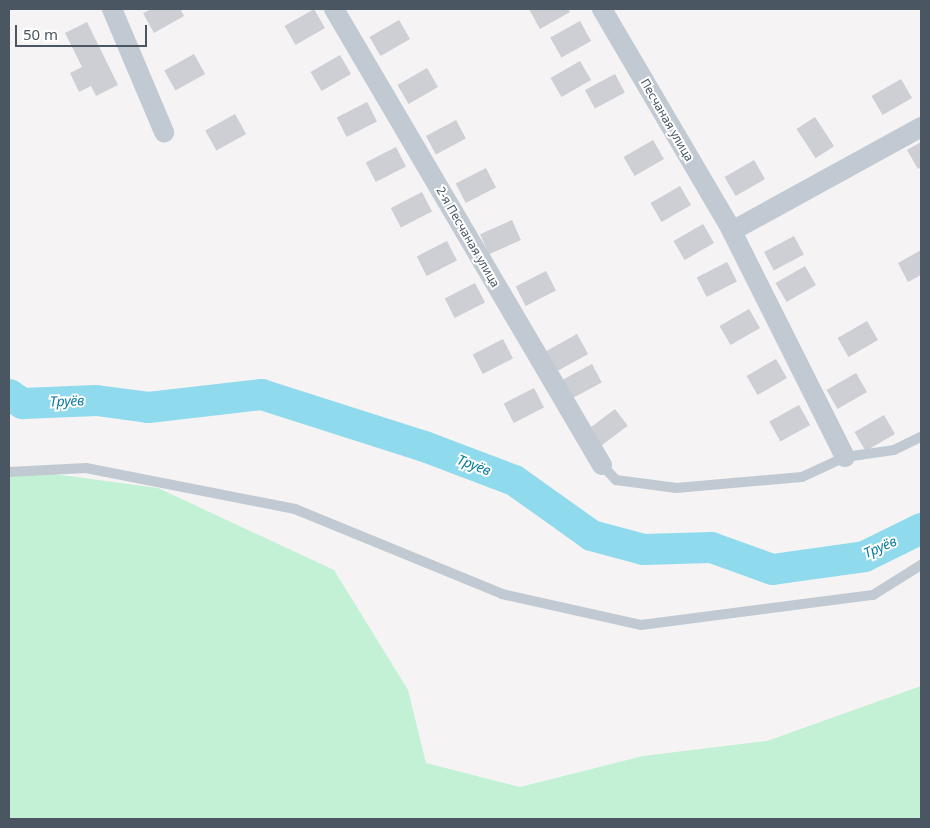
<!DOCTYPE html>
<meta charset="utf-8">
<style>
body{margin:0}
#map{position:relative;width:930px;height:828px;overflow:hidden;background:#f5f3f3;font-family:"Noto Sans",sans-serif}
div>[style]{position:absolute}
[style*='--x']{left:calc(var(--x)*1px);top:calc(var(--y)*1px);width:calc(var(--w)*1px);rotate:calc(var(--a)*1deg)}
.green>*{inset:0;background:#c3f1d5}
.river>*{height:31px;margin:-15.5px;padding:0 15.5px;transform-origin:15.5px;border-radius:15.5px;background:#90daee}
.building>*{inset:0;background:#cdcfd5;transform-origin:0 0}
.lane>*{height:10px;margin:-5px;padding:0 5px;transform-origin:5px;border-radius:5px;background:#c1cad2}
.street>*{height:20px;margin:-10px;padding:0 10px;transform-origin:10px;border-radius:10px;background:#c1cad2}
span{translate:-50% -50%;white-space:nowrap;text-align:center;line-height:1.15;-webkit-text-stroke:4px #fff;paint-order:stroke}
.street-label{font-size:12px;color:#4a5661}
.water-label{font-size:14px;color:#0c7c9b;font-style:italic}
.frame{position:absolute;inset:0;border:10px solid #4a5661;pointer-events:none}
.scale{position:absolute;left:15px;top:25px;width:132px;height:22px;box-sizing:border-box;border:2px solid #4a5661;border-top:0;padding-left:6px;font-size:15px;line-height:18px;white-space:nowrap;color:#4a5661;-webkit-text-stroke:4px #fff;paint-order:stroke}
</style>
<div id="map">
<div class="green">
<i style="clip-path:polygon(9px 468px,158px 488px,334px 570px,408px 690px,426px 763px,520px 787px,643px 756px,767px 741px,921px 686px,921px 819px,9px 819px)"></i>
</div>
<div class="river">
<i style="--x:9;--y:394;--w:16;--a:35"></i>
<i style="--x:22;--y:403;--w:74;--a:-2.3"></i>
<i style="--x:96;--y:400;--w:52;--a:7.7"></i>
<i style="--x:148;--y:407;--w:114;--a:-6.6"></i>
<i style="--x:261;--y:394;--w:171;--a:17.7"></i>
<i style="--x:424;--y:446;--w:96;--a:20.7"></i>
<i style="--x:514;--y:480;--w:95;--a:35.5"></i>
<i style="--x:591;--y:535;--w:54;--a:15.1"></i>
<i style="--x:643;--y:549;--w:68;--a:-1.7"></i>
<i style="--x:711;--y:547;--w:65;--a:19.8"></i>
<i style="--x:772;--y:569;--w:93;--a:-8"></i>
<i style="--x:864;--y:556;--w:64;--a:-26.2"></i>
</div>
<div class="building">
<i style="clip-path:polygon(152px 9px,180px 9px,184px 16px,154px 33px,143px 13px)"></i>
<i style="left:314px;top:9px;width:22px;height:34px;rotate:60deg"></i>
<i style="clip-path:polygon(529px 9px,568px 9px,570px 12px,540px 29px)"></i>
<i style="left:399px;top:20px;width:22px;height:34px;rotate:60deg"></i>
<i style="left:580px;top:21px;width:23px;height:34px;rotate:61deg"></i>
<i style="clip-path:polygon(87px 22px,118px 85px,96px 96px,91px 86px,79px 92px,70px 73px,82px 67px,65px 33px)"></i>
<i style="left:194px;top:54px;width:23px;height:34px;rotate:61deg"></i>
<i style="left:340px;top:55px;width:22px;height:34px;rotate:60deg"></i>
<i style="left:580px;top:61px;width:22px;height:34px;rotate:60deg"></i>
<i style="left:427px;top:68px;width:22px;height:34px;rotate:60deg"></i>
<i style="left:615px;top:74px;width:21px;height:34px;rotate:62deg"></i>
<i style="left:901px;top:79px;width:22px;height:34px;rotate:60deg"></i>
<i style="left:367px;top:102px;width:22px;height:34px;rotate:63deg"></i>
<i style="left:235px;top:114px;width:23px;height:34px;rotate:61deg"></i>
<i style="left:815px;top:117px;width:35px;height:22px;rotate:57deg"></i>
<i style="left:456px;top:120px;width:21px;height:34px;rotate:62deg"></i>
<i style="left:653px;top:140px;width:22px;height:34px;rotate:60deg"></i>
<i style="clip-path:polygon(921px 142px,921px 167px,918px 169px,907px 150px)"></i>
<i style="left:396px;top:147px;width:22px;height:34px;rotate:63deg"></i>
<i style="left:754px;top:160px;width:22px;height:34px;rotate:60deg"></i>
<i style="left:486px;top:168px;width:22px;height:34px;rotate:63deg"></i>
<i style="left:680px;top:186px;width:22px;height:34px;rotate:60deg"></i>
<i style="left:422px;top:192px;width:22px;height:35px;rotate:63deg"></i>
<i style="left:512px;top:220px;width:22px;height:35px;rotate:66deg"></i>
<i style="left:703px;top:224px;width:22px;height:34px;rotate:60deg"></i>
<i style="left:794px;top:236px;width:21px;height:34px;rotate:62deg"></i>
<i style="left:447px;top:241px;width:22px;height:34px;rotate:63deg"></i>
<i style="clip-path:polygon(921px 250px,921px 275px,908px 282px,898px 263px)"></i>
<i style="left:727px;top:262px;width:22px;height:34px;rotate:63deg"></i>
<i style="left:805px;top:266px;width:22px;height:34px;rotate:60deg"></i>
<i style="left:546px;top:271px;width:22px;height:34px;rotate:63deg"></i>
<i style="left:475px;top:283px;width:22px;height:34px;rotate:63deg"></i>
<i style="left:749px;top:309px;width:22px;height:34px;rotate:60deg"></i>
<i style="left:867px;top:321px;width:22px;height:34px;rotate:60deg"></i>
<i style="left:577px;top:334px;width:23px;height:35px;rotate:61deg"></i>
<i style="left:503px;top:339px;width:22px;height:34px;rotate:63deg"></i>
<i style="left:776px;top:359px;width:22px;height:34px;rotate:60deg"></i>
<i style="left:592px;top:364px;width:21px;height:34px;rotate:62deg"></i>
<i style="left:856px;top:373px;width:22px;height:34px;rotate:60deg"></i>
<i style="left:534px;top:388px;width:22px;height:34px;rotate:63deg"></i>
<i style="left:799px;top:405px;width:23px;height:34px;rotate:61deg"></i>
<i style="left:615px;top:409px;width:21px;height:34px;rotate:53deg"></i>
<i style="left:884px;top:415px;width:22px;height:34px;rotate:60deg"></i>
</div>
<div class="lane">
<i style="--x:602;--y:465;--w:21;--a:47"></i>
<i style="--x:616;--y:480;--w:61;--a:7.6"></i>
<i style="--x:676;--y:488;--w:126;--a:-5"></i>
<i style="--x:802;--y:477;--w:47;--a:-24.9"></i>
<i style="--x:845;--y:457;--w:49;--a:-8.1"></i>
<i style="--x:894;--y:450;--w:30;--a:-26"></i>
<i style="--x:9;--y:472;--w:77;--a:-3"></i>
<i style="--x:86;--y:468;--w:213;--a:11.1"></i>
<i style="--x:295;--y:509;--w:224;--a:22.3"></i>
<i style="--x:502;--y:594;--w:142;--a:12.6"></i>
<i style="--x:641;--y:625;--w:234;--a:-7.4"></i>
<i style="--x:873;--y:595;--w:57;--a:-32"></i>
</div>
<div class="street">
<i style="--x:112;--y:9;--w:134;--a:67.1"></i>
<i style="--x:334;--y:9;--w:529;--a:59.56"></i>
<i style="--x:602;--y:9;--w:257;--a:59.6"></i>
<i style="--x:845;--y:457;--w:253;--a:-116.6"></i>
<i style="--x:732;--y:231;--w:216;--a:-28.8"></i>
</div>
<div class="street-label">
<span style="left:667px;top:120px;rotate:60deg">Песчаная улица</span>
<span style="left:468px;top:237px;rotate:60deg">2-я Песчаная улица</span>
</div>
<div class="water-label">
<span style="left:67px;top:401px;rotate:-2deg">Труёв</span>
<span style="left:474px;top:465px;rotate:21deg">Труёв</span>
<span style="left:880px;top:547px;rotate:-24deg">Труёв</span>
</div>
<div class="frame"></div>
<div class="scale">50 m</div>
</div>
